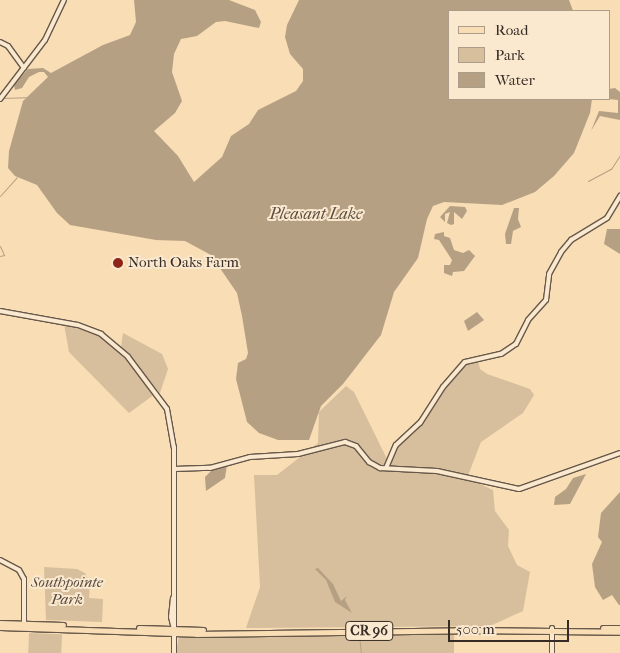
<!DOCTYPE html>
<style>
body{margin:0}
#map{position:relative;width:620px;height:653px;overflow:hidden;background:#f8ddb5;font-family:"IM FELL French Canon",serif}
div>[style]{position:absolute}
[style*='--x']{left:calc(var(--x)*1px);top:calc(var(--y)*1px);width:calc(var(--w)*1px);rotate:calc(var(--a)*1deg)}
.green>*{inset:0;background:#d7bf9d;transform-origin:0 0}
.water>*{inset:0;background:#b6a084}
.stream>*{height:1px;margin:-0.5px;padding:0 0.5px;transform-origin:0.5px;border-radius:0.5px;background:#b6a084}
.roads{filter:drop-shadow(1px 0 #67584a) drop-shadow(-1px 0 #67584a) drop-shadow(0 1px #67584a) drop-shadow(0 -1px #67584a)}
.tertiary>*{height:4px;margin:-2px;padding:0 2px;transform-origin:2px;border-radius:2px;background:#fae9cf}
.primary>*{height:5px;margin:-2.5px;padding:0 2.5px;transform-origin:2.5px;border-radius:2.5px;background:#f8ddb5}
.dots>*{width:14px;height:14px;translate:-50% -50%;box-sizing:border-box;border:2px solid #fae9cf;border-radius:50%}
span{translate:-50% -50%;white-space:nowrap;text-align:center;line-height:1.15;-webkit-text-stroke:4px #fae9cf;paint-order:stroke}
.shield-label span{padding:1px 4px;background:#fae9cf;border:1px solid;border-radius:4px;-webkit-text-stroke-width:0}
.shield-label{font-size:14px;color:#372b26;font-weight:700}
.poi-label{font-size:15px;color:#372b26}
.left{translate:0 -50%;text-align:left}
.park-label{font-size:15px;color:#57493e;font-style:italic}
.water-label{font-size:16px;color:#5d4e42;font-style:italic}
.legend{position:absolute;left:448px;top:10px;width:162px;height:90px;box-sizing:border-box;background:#fae9cf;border:1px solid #ac9d8b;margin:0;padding:6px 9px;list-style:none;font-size:15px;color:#372b26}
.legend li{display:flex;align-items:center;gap:10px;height:25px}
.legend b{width:25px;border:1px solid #ac9d8b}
.scale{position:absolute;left:448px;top:620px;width:121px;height:22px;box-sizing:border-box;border:2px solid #372b26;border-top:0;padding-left:6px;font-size:15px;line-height:18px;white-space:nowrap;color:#372b26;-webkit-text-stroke:4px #fae9cf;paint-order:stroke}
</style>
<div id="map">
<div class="green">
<i style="clip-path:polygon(64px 324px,100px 335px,124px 356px,155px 394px,129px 413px,69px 352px)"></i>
<i style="clip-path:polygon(123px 333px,162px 354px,168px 369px,160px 393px,121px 347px)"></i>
<i style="clip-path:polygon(478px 361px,480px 369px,487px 374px,530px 389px,534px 395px,523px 413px,481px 442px,467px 478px,493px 490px,495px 511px,509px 530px,508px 546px,517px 565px,530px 572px,523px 611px,490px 626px,246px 628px,260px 587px,254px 475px,277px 475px,318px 443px,319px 412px,346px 386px,354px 392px,387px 459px,461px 368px,468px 362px)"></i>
<i style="clip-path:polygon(44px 567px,77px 569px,85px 573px,90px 583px,89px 598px,103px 599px,102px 622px,46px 620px)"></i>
<i style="clip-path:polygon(454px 632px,454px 653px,176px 653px,179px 635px)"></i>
<i style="left:29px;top:633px;width:33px;height:20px;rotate:2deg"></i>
</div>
<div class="water">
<i style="clip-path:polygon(134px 0,229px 0,255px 10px,261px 22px,259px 28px,225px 21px,216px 22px,197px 36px,181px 39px,174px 54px,172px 72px,182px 101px,175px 113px,154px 131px,178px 156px,194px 182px,222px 157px,231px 136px,249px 124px,258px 110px,296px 91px,303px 81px,303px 69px,290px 54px,285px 37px,287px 25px,299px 0,569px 0,572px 8px,573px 11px,449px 11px,449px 99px,592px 99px,590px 113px,574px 153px,554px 176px,535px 192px,502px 205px,444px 202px,433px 206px,427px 219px,418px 258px,394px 292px,381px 335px,343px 384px,321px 406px,309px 440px,278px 440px,259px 433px,247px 422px,236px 379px,238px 363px,246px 359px,248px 353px,242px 316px,237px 293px,211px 255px,185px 241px,156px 240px,70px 225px,57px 213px,37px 185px,15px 176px,8px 168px,9px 151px,23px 101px,48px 77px,44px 72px,39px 72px,29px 77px,22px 88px,15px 90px,14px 85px,28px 69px,43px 68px,51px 73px,103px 45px,130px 35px,136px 22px)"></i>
<i style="clip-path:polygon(615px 88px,620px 92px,620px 120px,600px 116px,591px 131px,599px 111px,618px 113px,618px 100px,608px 99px,609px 89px)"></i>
<i style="clip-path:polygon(450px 206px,465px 207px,467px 211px,462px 219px,454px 212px,454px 224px,451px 225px,447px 223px,450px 212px,445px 214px,445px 222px,440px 217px)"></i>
<i style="clip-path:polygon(514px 208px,519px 208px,518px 219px,521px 227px,513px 231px,511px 244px,506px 244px,505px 234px)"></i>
<i style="clip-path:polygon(607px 229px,620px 229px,620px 254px,604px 244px)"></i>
<i style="clip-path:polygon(444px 232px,444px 236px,450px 238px,454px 250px,463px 253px,469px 250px,475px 256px,464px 271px,453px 272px,452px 276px,444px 273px,444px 265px,450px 265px,452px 260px,439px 240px,434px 239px,435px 234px)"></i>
<i style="clip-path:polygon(477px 312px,484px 320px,468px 331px,464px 321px)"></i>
<i style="clip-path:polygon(227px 465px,225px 478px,206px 491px,205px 477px,213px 469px)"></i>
<i style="clip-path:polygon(586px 474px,570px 504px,554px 505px,555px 497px,566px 489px,573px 478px)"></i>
<i style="clip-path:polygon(620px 492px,620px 605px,619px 605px,612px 595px,603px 600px,595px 587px,592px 564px,602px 542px,598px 537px,601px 513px)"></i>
<i style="clip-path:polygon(318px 568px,333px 584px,341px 601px,347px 596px,345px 600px,352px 613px,335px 602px,326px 580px,315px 569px)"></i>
</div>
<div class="stream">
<i style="--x:2;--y:98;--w:24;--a:-2"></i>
<i style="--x:588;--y:181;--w:26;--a:-28"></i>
<i style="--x:611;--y:169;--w:17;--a:-57"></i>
<i style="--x:0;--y:196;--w:25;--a:-48"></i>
<i style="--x:0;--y:246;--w:10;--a:66"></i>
<i style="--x:4;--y:255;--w:4;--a:166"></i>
<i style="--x:359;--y:635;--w:18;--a:84"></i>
</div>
<div class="roads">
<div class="tertiary">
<i style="--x:0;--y:42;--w:9;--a:27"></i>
<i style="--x:8;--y:46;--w:27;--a:54"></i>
<i style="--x:0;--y:99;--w:74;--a:-52.7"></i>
<i style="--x:45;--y:40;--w:44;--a:-64.6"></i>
<i style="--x:0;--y:311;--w:79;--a:10.2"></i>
<i style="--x:78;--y:325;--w:25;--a:21"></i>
<i style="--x:101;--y:334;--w:35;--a:40"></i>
<i style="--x:128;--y:357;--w:65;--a:53.1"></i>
<i style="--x:167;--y:409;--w:39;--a:80"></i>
<i style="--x:174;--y:447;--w:206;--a:90"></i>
<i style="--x:386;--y:468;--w:25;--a:-67"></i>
<i style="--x:396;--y:445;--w:33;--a:-43"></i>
<i style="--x:420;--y:423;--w:43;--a:-57.4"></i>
<i style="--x:443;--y:387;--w:33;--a:-49"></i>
<i style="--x:465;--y:362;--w:37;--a:-13"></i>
<i style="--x:501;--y:354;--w:18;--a:-34"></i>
<i style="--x:516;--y:344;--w:27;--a:-63"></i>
<i style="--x:528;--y:320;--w:27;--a:-48"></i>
<i style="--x:546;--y:300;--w:26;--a:-83"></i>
<i style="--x:549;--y:274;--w:25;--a:-61"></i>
<i style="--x:561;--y:252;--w:16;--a:-50"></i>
<i style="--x:571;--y:240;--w:42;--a:-31.4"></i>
<i style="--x:607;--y:218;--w:26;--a:-59"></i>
<i style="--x:174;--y:469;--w:36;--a:-2"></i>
<i style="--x:210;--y:468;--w:41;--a:-15.4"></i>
<i style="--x:250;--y:457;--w:48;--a:-3.6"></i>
<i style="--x:298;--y:454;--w:49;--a:-14.3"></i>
<i style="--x:345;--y:442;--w:12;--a:20"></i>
<i style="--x:356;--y:446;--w:21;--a:51"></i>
<i style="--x:369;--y:462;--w:13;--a:29"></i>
<i style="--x:380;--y:468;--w:57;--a:3"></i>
<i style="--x:437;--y:471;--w:84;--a:12.4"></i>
<i style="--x:519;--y:489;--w:107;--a:-19.6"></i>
<i style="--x:0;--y:560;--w:21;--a:28"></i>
<i style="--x:19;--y:570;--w:10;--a:61"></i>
<i style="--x:24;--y:579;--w:46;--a:90"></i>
<i style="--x:173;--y:598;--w:19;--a:96"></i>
<i style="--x:171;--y:617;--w:12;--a:76"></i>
<i style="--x:552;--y:653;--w:25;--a:-90"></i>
</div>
<div class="primary">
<i style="--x:0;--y:623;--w:63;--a:1.8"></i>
<i style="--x:0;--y:627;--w:196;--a:2"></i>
<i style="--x:196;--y:634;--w:271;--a:-0.8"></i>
<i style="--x:467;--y:630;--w:153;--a:0.7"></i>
<i style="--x:139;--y:628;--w:64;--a:1.8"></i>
<i style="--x:603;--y:628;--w:17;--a:0"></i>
</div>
</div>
<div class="dots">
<i style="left:118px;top:263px;background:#8f2418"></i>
</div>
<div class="shield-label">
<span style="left:369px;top:631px">CR 96</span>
</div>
<div class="poi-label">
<span class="left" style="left:128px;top:263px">North Oaks Farm</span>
</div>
<div class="park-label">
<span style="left:67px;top:591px">Southpointe<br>Park</span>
</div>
<div class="water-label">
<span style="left:316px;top:214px">Pleasant Lake</span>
</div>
<ul class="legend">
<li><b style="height:6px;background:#f8ddb5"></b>Road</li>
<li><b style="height:14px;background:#d7bf9d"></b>Park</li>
<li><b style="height:14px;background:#b6a084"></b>Water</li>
</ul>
<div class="scale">500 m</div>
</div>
